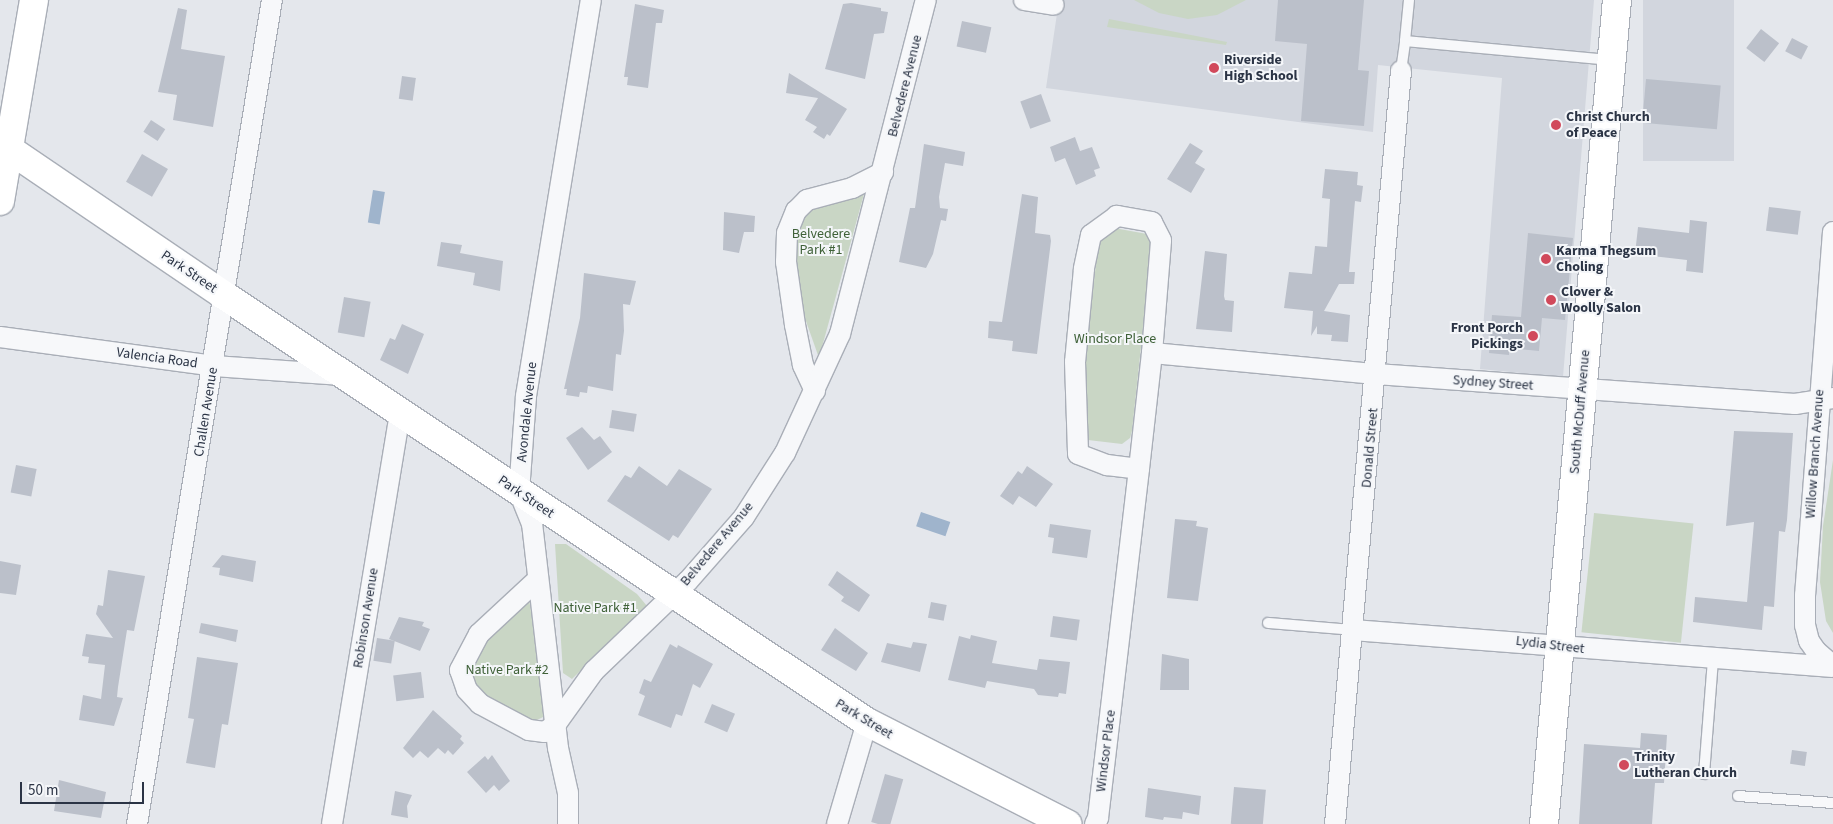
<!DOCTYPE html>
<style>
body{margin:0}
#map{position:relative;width:1833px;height:824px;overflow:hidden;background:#e4e7ec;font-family:"Source Sans 3",sans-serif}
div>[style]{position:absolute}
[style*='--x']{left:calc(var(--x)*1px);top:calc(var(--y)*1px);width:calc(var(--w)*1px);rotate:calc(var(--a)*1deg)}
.built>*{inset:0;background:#d2d6de;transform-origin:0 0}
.green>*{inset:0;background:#c9d6c5;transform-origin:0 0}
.water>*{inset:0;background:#9fb4cc;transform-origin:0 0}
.building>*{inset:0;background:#bbc0ca;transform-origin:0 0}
.roads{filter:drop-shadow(1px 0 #a9aeb7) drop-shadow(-1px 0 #a9aeb7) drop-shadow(0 1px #a9aeb7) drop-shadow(0 -1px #a9aeb7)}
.lane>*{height:10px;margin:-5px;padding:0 5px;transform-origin:5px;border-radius:5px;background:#f7f8fa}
.street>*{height:20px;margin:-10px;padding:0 10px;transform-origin:10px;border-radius:10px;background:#f7f8fa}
.secondary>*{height:28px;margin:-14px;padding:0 14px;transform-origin:14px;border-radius:14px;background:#fff}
.dots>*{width:14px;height:14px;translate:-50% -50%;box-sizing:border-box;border:2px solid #f4f6f9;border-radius:50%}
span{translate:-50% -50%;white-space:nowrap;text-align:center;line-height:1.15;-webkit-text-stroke:4px #f4f6f9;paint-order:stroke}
.poi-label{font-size:14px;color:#2b3445;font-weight:700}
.left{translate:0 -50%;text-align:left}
.right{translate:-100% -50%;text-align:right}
.street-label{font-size:14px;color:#2b3445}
.park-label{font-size:14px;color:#3f6138}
.scale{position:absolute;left:20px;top:782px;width:124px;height:22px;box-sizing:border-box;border:2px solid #2b3445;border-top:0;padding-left:6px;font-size:15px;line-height:18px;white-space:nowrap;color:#2b3445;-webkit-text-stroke:4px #f4f6f9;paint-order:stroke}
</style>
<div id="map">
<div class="built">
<i style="clip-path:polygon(1059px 0,1594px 0,1563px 377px,1480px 369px,1502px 78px,1378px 65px,1373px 132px,1046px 88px)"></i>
<i style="left:1643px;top:0;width:91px;height:161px"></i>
</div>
<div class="green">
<i style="clip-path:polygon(1134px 0,1246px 0,1217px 15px,1188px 19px,1159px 13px)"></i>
<i style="clip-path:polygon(1109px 19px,1227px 42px,1226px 45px,1107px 27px)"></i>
<i style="clip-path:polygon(864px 194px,819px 358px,801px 307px,793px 237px,799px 222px,814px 206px,835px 198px)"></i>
<i style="clip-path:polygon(1114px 228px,1147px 234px,1152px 244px,1132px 431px,1130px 438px,1122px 444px,1088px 440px,1082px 436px,1078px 422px,1099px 237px)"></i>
<i style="clip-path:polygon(1833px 460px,1833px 633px,1826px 621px,1820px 582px,1823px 526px)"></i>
<i style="left:1594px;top:513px;width:100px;height:120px;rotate:6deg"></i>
<i style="clip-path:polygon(555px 544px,566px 544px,637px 594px,647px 606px,572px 679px,563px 673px)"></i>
<i style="clip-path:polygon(529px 599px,547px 715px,533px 722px,485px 697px,472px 678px,471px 661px,487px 638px)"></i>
</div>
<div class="water">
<i style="left:373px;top:190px;width:12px;height:33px;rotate:9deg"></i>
<i style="left:921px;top:512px;width:31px;height:15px;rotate:19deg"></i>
</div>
<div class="building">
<i style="clip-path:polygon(1278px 0,1364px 0,1358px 70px,1369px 71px,1364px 126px,1301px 121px,1307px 44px,1275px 41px)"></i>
<i style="clip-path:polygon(851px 3px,881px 8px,881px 11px,888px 12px,884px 33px,874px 34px,865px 79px,825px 69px,843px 4px)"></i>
<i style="clip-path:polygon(635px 4px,664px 10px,662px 23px,656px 23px,648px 88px,627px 85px,628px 77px,624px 77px)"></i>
<i style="clip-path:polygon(178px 8px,187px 10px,181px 49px,225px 56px,213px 127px,173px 120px,177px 95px,158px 92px)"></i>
<i style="left:962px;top:21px;width:30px;height:26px;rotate:12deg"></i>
<i style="left:1761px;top:29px;width:23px;height:24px;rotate:38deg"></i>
<i style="left:1792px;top:38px;width:18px;height:15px;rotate:27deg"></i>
<i style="clip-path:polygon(789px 73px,847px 109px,830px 136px,827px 134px,824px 139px,813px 132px,817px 127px,805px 120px,818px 98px,786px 93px)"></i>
<i style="left:402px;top:76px;width:14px;height:23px;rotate:8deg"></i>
<i style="left:1646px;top:79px;width:75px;height:44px;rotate:5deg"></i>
<i style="left:1041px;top:94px;width:29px;height:22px;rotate:70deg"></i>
<i style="left:151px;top:120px;width:17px;height:14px;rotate:33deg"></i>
<i style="clip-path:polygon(1075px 137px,1080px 151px,1092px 147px,1100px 168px,1094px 170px,1096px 176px,1076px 185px,1065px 158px,1055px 162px,1050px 147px)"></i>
<i style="clip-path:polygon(1190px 143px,1203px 151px,1195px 163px,1205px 169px,1191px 193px,1167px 179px)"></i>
<i style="clip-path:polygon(924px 144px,965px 152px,963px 166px,945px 163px,939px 197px,940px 208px,948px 209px,946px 221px,941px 220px,933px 254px,926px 268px,899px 262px,910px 208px,915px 208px)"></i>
<i style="left:142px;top:154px;width:30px;height:32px;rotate:30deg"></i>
<i style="clip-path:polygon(1325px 169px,1358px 172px,1357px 185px,1363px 186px,1361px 202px,1355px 201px,1349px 272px,1355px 272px,1354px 284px,1339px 284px,1324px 311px,1350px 315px,1348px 342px,1331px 341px,1332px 335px,1317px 334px,1317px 326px,1311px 336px,1313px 311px,1284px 308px,1289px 272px,1312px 274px,1315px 246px,1327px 247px,1330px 199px,1322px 198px)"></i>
<i style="clip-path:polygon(1022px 194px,1038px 197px,1035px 233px,1050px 235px,1051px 241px,1037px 354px,1012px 351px,1013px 341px,988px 338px,989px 321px,1002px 322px)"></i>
<i style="left:1769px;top:207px;width:32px;height:24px;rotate:7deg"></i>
<i style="clip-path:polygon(724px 212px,755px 216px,754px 232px,744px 232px,739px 253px,723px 250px)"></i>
<i style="clip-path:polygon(1690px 220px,1707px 222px,1703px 273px,1686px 271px,1687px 260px,1635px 254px,1638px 227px,1689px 233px)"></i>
<i style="clip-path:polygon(1528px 233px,1573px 238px,1565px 320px,1542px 318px,1539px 351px,1509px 348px,1509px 355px,1489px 353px,1492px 315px,1521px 317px)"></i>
<i style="clip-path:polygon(441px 242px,462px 245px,460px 253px,503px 261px,500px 291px,473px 285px,475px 273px,437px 266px)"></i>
<i style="clip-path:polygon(1205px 251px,1227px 254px,1224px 296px,1225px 300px,1234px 301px,1232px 332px,1196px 329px)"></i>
<i style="clip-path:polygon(584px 273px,636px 281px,630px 305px,623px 304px,624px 331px,621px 355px,616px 354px,613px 391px,588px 386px,587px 393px,580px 392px,579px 397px,566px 395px,567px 389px,564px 389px,580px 318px)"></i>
<i style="left:344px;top:297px;width:27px;height:36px;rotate:10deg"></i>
<i style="clip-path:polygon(402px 324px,424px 334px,408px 374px,380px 360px,390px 338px,395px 340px)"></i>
<i style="left:612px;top:410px;width:25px;height:18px;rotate:9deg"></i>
<i style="clip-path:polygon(582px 427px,594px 440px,600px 436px,612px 452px,588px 470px,566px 438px)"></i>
<i style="clip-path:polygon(1734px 431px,1793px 433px,1787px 520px,1785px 532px,1779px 531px,1774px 607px,1764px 606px,1762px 630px,1693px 622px,1695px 597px,1747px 602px,1754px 522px,1726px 526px)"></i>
<i style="left:16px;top:465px;width:21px;height:28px;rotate:11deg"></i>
<i style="clip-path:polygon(639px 466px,667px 486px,679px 469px,712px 489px,678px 538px,673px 535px,669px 541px,607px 501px,625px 475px,631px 478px)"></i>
<i style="clip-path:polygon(1027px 466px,1053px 484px,1036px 507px,1019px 496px,1013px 505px,1000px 496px,1018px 471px,1022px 474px)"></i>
<i style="clip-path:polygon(1175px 519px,1197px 521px,1196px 526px,1208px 528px,1198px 601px,1167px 598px)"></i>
<i style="clip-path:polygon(1050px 524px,1091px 530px,1087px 558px,1052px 553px,1054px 538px,1048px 537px)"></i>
<i style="clip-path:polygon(222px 555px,256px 561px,253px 582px,219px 575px,220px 568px,212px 567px)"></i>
<i style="clip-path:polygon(0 561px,21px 565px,16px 595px,0 593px)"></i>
<i style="clip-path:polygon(108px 570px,145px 576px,134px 631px,127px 630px,118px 687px,117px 697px,123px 698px,114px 726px,79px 720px,83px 695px,101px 699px,105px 665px,88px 663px,89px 657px,82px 656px,86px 634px,113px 638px,96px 614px,98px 605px,103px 606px)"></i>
<i style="clip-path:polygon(837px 571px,870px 595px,859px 612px,841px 601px,844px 597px,828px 585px)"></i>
<i style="left:931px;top:602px;width:16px;height:16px;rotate:11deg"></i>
<i style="left:1053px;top:616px;width:27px;height:21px;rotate:8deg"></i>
<i style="clip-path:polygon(399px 617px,424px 622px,422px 626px,430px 629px,420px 651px,389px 639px)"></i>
<i style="clip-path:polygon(201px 623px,238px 630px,236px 642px,199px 633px)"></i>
<i style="clip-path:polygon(835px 628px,868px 653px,856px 671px,821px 650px)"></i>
<i style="clip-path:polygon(971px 635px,997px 641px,992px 663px,1037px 670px,1039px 659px,1070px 662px,1066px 694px,1059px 693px,1058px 697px,1038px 695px,1034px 689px,987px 681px,985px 688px,948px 680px,959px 636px,970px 639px)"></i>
<i style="left:377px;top:638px;width:18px;height:23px;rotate:9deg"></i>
<i style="clip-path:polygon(913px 642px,927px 644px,920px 672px,881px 662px,887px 643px,911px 648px)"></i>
<i style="clip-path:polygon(670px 644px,677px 648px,678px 645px,713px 664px,700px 688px,693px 684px,682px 716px,676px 714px,671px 728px,638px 715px,645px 696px,639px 693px,644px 679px,651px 682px)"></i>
<i style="clip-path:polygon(1162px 654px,1189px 659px,1189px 690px,1160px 690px)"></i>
<i style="clip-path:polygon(197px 657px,238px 663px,228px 725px,222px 724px,215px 768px,186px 763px,194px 719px,188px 718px)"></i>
<i style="left:421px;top:672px;width:26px;height:28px;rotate:83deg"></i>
<i style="left:712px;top:704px;width:25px;height:20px;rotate:23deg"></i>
<i style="clip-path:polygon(433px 710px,462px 736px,460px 739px,464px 743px,453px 755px,448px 750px,445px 754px,438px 748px,428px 758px,420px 751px,413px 758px,403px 748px)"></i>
<i style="clip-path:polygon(1641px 733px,1667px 735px,1664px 783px,1655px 783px,1652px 824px,1579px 824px,1584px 744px,1640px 748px)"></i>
<i style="left:1792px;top:750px;width:15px;height:14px;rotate:8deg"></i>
<i style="clip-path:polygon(492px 755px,510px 781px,499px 791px,494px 785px,486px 793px,467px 772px,485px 756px,488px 760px)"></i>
<i style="left:885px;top:774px;width:19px;height:50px;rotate:16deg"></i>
<i style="clip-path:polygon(59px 780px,106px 792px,101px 818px,54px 811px)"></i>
<i style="left:1234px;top:787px;width:32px;height:37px;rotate:5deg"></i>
<i style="clip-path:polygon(1148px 788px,1201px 796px,1199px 815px,1183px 812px,1182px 819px,1164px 817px,1163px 820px,1145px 817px)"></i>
<i style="clip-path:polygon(395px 791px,412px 795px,407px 806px,408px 818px,391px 815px)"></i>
</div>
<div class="roads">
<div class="lane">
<i style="--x:1409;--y:0;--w:41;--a:95.6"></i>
<i style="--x:1405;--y:41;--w:207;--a:5.3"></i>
<i style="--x:1401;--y:71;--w:30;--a:-82"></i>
<i style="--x:1268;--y:623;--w:85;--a:4.7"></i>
<i style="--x:1704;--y:774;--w:114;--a:-85.5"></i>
<i style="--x:1738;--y:796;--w:95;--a:4.2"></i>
</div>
<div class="street">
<i style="--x:1024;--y:0;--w:30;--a:9"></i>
<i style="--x:1833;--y:232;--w:364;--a:94.4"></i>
<i style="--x:1805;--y:595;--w:30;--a:90"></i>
<i style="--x:1805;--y:625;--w:16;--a:76"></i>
<i style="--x:1809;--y:641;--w:12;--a:55"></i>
<i style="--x:1816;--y:651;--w:23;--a:41"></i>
<i style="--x:0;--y:337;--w:216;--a:7.7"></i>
<i style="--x:214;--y:366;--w:128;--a:4"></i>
<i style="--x:1152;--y:353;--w:225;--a:5.4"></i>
<i style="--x:1376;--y:374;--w:420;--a:4.1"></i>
<i style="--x:1795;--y:404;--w:38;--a:-9"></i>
<i style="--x:815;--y:391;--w:29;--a:-115"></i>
<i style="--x:803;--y:365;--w:41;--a:-101.3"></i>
<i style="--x:795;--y:325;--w:64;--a:-98.1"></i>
<i style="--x:786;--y:262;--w:29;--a:-88"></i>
<i style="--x:787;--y:233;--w:24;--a:-68"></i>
<i style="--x:796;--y:211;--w:16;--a:-45"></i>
<i style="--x:807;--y:200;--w:47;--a:-14.9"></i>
<i style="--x:852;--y:188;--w:35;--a:-27"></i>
<i style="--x:536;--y:581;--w:78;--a:137.1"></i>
<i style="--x:479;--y:634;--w:41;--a:117.8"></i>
<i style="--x:460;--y:670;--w:21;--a:71"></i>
<i style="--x:467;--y:690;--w:19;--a:47"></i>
<i style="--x:480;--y:704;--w:55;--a:28"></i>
<i style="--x:529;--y:730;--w:16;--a:7"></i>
<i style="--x:545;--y:732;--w:14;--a:-36"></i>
<i style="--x:556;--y:724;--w:65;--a:-54.4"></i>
<i style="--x:594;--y:671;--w:130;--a:-43.8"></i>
<i style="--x:688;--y:581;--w:85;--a:-48.8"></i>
<i style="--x:744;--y:517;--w:76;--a:-57.4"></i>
<i style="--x:785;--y:453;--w:131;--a:-65.2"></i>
<i style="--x:840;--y:334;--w:345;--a:-75.6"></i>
<i style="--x:1353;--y:630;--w:481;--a:4.4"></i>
<i style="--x:137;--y:824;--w:835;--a:-80.7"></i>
<i style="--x:332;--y:824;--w:418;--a:-80.6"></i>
<i style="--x:568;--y:824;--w:31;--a:-90"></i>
<i style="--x:568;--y:793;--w:46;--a:-102.5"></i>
<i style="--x:558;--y:748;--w:226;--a:-96.6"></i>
<i style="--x:532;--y:524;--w:35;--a:-112"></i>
<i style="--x:519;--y:492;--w:96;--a:-85.8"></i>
<i style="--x:526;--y:396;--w:401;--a:-80.7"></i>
<i style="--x:837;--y:824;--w:106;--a:-73.6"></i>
<i style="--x:1095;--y:824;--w:7;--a:-63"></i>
<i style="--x:1098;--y:818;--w:351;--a:-83.3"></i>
<i style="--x:1139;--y:469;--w:117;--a:-83.6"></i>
<i style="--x:1152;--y:353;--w:113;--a:-85.4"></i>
<i style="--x:1161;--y:240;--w:20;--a:-117"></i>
<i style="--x:1152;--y:222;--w:36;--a:-170"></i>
<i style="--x:1117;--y:216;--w:32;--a:144"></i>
<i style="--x:1091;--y:235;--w:35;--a:102"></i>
<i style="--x:1084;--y:269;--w:93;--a:95.5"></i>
<i style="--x:1075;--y:362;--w:92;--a:88.1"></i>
<i style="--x:1078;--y:454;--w:31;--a:21"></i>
<i style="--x:1107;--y:465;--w:32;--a:7"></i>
<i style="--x:1335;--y:824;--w:756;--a:-84.99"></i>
</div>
<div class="secondary">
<i style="--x:0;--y:143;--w:268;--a:34.2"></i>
<i style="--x:222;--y:294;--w:774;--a:33.57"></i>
<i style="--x:867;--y:722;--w:225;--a:27"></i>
<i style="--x:0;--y:201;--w:204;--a:-80.4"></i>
<i style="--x:1544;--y:824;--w:827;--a:-84.94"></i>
</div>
</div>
<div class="dots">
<i style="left:1214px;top:68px;background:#d1495b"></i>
<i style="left:1556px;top:125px;background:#d1495b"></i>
<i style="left:1546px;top:259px;background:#d1495b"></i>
<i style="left:1551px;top:300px;background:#d1495b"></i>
<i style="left:1533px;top:336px;background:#d1495b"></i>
<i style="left:1624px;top:765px;background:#d1495b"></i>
</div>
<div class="poi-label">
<span class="left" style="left:1224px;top:68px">Riverside<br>High School</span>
<span class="left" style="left:1566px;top:125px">Christ Church<br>of Peace</span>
<span class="left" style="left:1556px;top:259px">Karma Thegsum<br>Choling</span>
<span class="left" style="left:1561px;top:300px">Clover &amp;<br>Woolly Salon</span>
<span class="right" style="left:1523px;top:336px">Front Porch<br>Pickings</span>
<span class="left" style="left:1634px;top:765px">Trinity<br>Lutheran Church</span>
</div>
<div class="street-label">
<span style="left:905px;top:86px;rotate:-76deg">Belvedere Avenue</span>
<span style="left:189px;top:272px;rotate:34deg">Park Street</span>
<span style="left:157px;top:358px;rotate:8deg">Valencia Road</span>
<span style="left:1493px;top:383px;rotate:4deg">Sydney Street</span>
<span style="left:206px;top:412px;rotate:-81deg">Challen Avenue</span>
<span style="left:527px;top:412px;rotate:-84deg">Avondale Avenue</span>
<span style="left:1580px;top:412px;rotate:-85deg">South McDuff Avenue</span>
<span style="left:1370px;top:448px;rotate:-85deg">Donald Street</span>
<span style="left:1815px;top:454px;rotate:-86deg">Willow Branch Avenue</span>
<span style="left:526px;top:497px;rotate:34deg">Park Street</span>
<span style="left:717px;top:544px;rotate:-50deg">Belvedere Avenue</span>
<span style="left:366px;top:618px;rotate:-81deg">Robinson Avenue</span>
<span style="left:1550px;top:645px;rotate:7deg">Lydia Street</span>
<span style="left:864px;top:719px;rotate:31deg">Park Street</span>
<span style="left:1106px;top:751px;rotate:-83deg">Windsor Place</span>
</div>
<div class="park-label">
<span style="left:821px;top:242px">Belvedere<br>Park #1</span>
<span style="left:1115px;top:339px">Windsor Place</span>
<span style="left:595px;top:608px">Native Park #1</span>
<span style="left:507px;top:670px">Native Park #2</span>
</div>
<div class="scale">50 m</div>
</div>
